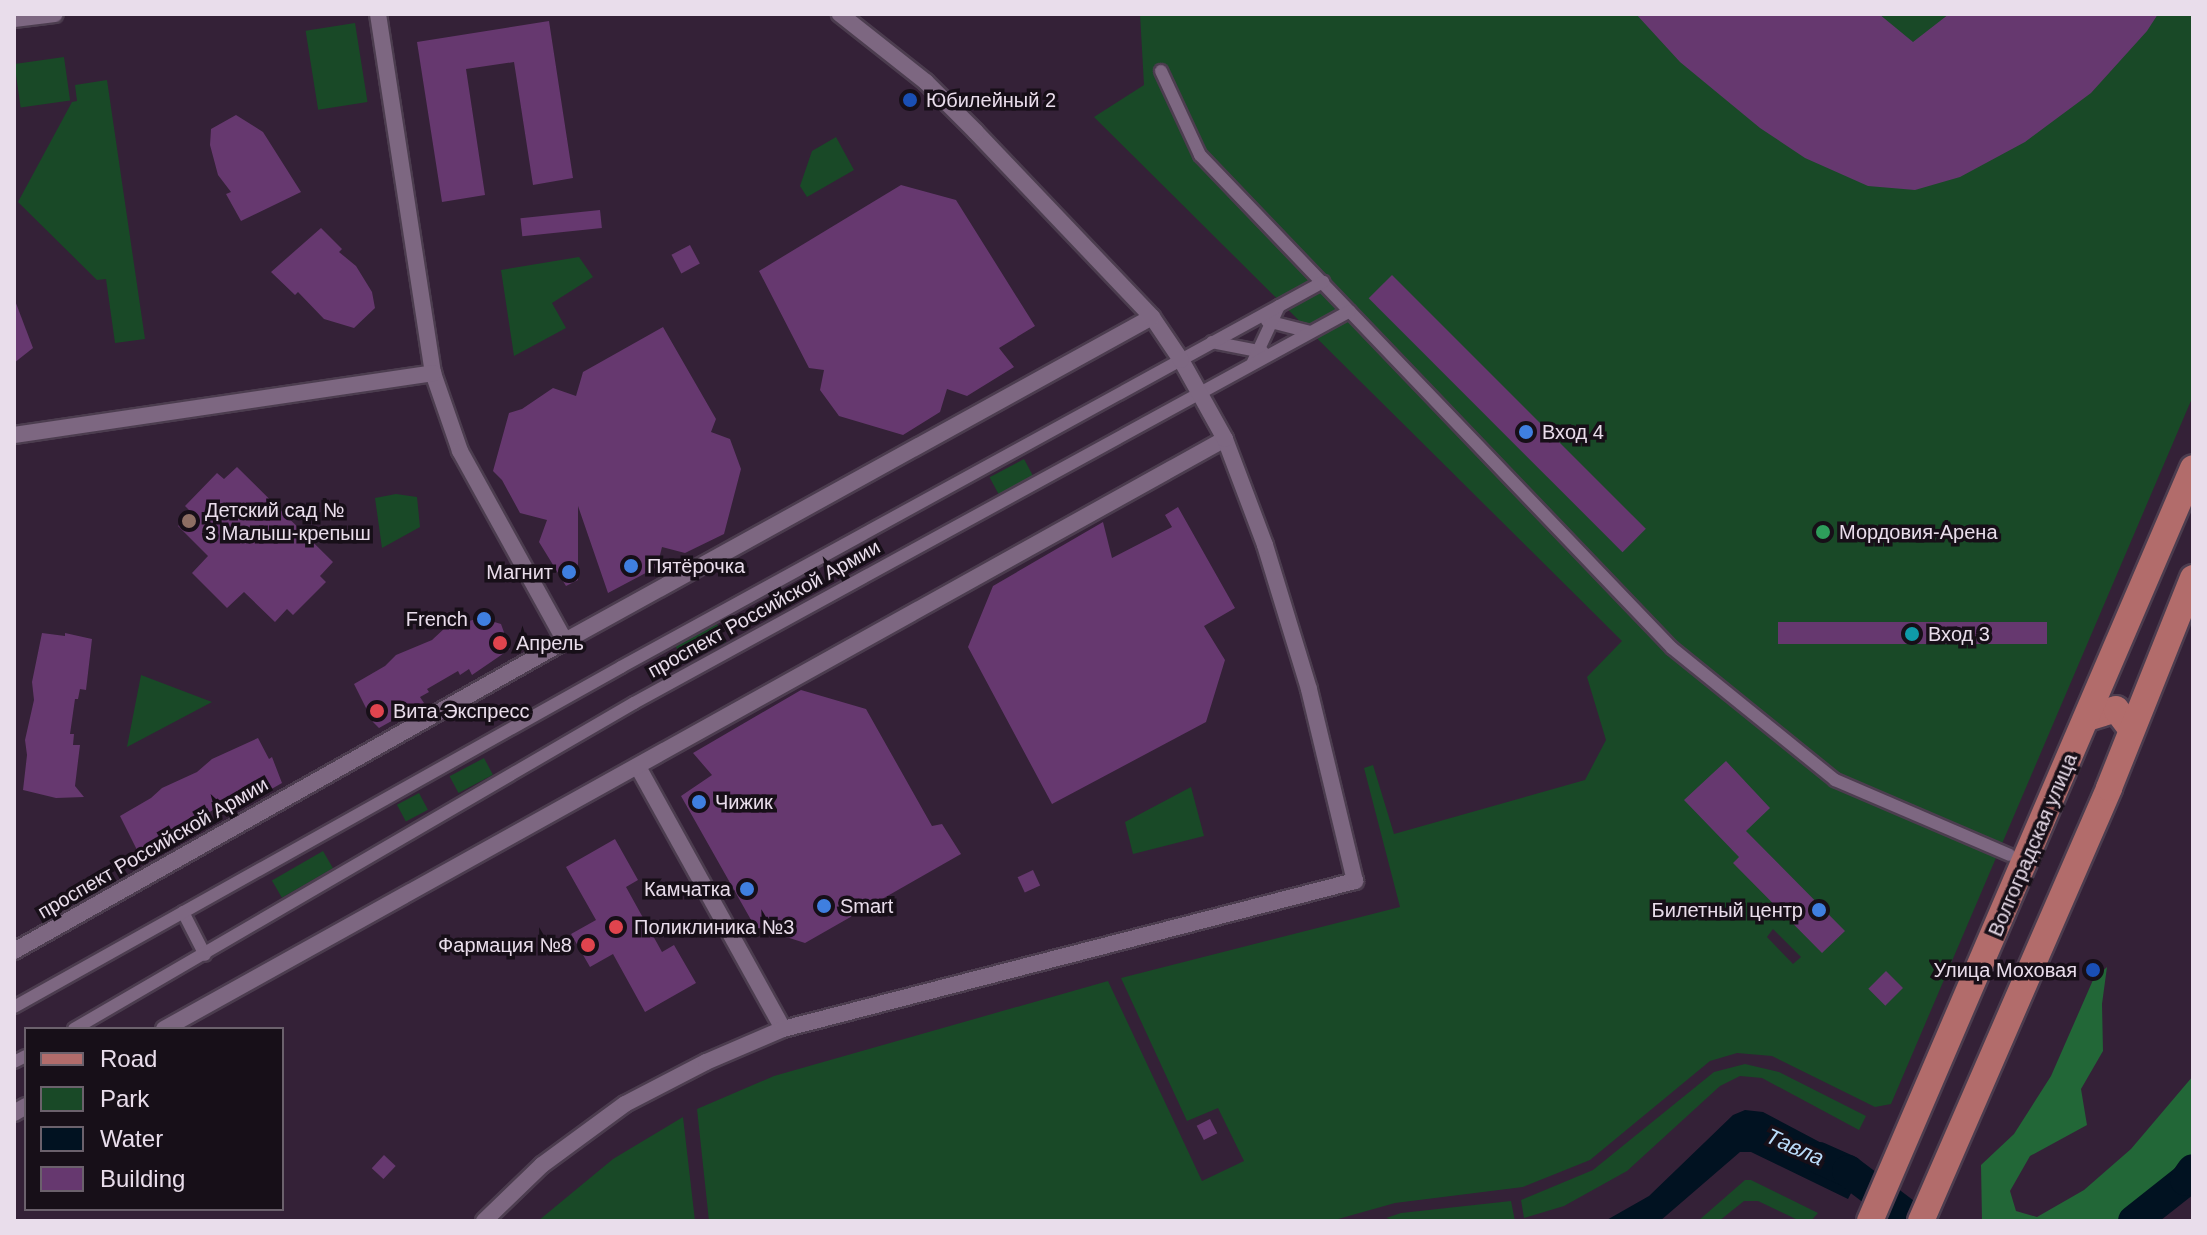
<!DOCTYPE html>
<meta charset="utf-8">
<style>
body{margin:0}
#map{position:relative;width:2207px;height:1235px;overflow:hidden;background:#342137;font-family:Helvetica,sans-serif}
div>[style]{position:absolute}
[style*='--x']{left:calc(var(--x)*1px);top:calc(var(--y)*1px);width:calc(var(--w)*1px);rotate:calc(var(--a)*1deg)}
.green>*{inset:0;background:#194927;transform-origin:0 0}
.forest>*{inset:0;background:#226737}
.water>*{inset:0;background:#011221}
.river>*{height:32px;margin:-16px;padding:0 16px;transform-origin:16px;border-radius:16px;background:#011221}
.building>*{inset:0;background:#66386f;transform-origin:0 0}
.roads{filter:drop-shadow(2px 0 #4c3d4f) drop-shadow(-2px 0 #4c3d4f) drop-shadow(0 2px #4c3d4f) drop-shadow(0 -2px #4c3d4f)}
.pedestrian>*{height:12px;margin:-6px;padding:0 6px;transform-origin:6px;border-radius:6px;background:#7d6781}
.minor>*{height:16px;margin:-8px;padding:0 8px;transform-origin:8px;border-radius:8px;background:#7d6781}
.primary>*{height:26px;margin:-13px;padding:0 13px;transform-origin:13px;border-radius:13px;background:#b26c6b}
.dots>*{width:22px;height:22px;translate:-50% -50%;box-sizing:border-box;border:4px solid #170f18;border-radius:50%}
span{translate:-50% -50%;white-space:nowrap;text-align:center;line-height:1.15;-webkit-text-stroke:7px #170f18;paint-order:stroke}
.poi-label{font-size:20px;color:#e9ddeb}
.left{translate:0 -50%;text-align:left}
.right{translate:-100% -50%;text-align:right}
.street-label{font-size:20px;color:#e9ddeb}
.water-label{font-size:22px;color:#badbf9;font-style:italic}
.frame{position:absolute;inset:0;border:16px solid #e9ddeb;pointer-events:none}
.legend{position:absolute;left:24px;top:1027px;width:260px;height:184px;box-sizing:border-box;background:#170f18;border:2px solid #6b616c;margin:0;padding:10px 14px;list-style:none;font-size:24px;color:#e9ddeb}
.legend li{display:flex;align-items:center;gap:16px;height:40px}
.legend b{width:40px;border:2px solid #6b616c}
</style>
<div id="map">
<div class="green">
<i style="clip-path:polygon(evenodd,1140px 14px,2193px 14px,2193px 396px,1891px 1104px,1875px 1107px,1772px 1056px,1737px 1053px,1710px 1061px,1590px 1160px,1523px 1187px,1395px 1203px,1331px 1221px,709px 1221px,697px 1109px,774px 1076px,1108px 981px,1202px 1181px,1244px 1161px,1218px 1108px,1187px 1121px,1121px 978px,1400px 907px,1364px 768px,1373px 765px,1394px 834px,1585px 780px,1606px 740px,1587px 677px,1622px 641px,1094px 117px,1144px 85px,1140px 14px,1773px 929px,1801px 957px,1793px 964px,1767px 937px,1773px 929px)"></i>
<i style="left:355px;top:23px;width:80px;height:50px;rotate:81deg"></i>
<i style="left:64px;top:57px;width:44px;height:50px;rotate:82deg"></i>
<i style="clip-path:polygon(107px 80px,145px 339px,115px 343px,106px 279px,97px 280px,18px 202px,72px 102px,77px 101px,75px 85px)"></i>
<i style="clip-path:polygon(836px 137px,854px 170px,807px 197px,800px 186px,812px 151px)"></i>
<i style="clip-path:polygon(579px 257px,593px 277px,552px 303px,566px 328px,514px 356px,501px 270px)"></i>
<i style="left:1024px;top:459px;width:19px;height:39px;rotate:62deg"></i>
<i style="clip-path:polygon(396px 494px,417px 497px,420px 527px,382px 548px,375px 498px)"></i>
<i style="left:717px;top:624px;width:20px;height:47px;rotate:63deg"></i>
<i style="clip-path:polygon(141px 675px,212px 702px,127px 747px)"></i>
<i style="left:484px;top:758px;width:19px;height:39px;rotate:62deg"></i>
<i style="clip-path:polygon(1191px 787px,1204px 836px,1133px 854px,1125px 822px)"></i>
<i style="left:419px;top:793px;width:19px;height:25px;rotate:62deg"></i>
<i style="left:323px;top:851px;width:20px;height:59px;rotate:60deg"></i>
<i style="clip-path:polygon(1745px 1064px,1779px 1072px,1866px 1116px,1859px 1130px,1762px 1078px,1740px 1076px,1720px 1086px,1627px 1171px,1564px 1206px,1524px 1218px,1521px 1200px,1593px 1170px,1714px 1072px)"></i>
<i style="clip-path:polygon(683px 1117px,695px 1221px,538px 1221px,613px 1159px)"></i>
<i style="clip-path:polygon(1745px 1180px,1751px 1180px,1818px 1213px,1811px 1221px,1800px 1221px,1758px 1201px,1744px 1201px,1719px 1221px,1698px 1221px)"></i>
<i style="clip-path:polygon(1511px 1201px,1515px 1221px,1397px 1221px,1386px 1218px,1401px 1213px)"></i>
</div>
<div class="forest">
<i style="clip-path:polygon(2107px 967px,2102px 1004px,2103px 1051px,2081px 1089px,2087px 1125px,2030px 1156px,2010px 1191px,2016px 1211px,2037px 1217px,2084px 1190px,2131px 1149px,2193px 1076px,2193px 1181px,2155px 1221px,1982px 1221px,1981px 1165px,2014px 1134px,2051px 1076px,2093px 980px)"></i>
</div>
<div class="water">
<i style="clip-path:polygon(1745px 1110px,1763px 1112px,1865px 1166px,1848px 1199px,1751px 1152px,1740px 1152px,1660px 1221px,1605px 1221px,1649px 1196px,1733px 1115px)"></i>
</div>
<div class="river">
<i style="--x:1819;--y:1158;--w:32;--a:24"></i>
<i style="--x:1848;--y:1171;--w:83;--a:37.1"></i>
<i style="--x:2134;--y:1221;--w:66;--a:-38.3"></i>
<i style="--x:2186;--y:1180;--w:12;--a:-55"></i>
</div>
<div class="building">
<i style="clip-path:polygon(1636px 14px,1879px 14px,1913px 42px,1949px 14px,2158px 14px,2147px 31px,2091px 93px,2025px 142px,1960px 177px,1915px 190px,1868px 186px,1805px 158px,1760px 128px,1680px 62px)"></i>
<i style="clip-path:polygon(549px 21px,573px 178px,533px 185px,514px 62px,466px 69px,485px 195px,442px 202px,417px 42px)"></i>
<i style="clip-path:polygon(236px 115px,263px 132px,301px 192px,241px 221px,226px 194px,231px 192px,218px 175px,210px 145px,211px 129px)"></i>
<i style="clip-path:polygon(901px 185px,956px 200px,1035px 326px,999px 348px,1014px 367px,967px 396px,947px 389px,940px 412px,903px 435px,839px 416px,820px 390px,824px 370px,809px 368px,759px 271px)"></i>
<i style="left:600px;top:210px;width:18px;height:80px;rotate:84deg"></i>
<i style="clip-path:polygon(321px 228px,342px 249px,339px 252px,356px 266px,372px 292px,375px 308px,354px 328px,324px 319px,298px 292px,295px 295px,271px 272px)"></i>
<i style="left:690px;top:245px;width:21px;height:21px;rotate:62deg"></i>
<i style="left:1392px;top:275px;width:359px;height:33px;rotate:45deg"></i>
<i style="clip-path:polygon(14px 298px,33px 348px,14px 363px)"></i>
<i style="clip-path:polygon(663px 327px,716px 419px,711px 432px,730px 439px,741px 469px,724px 534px,685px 553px,662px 547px,657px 567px,608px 593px,578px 506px,578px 580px,566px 586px,539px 542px,547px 520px,520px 513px,502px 480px,493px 471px,509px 413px,522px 409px,553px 388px,576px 396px,583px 372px)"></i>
<i style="clip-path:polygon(237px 467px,333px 562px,320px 576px,326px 582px,293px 615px,287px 609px,275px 622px,244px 592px,227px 608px,192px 573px,208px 556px,178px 526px,192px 513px,185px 506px,217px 473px,224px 479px)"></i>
<i style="clip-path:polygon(1178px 507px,1235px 608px,1204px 626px,1225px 660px,1206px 722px,1052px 804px,968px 647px,993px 586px,1103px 522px,1112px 558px,1172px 527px,1165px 515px)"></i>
<i style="clip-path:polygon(488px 616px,491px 621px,501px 624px,510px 649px,472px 675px,469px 669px,460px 675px,458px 671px,427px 689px,429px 692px,420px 697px,424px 703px,379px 728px,373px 722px,354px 684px,385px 666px,396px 655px,432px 640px,446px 627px)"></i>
<i style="left:1778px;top:622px;width:269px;height:22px"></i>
<i style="clip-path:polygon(42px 633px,65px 636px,65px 633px,92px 639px,86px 690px,80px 689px,78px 699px,75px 699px,70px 734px,74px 734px,73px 745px,80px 745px,75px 786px,84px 797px,56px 798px,23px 790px,27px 755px,25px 740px,34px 700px,32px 682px)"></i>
<i style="clip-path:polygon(801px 690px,866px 709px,932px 826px,942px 824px,961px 854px,805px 943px,755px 927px,681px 796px,712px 775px,693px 753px)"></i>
<i style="clip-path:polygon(258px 738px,269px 759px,272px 757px,282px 783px,238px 808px,235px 802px,225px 807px,224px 804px,193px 821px,195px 824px,186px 829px,189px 835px,145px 860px,139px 854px,120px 816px,151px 798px,162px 788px,197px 772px,212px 759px)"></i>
<i style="clip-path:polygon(1726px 761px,1770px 808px,1746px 831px,1845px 931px,1822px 953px,1733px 863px,1739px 857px,1684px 800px)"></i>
<i style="clip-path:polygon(615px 839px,638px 880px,626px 887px,662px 952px,674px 945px,696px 983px,645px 1012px,613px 954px,590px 967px,571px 934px,596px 920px,566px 867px)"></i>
<i style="left:1033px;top:870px;width:17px;height:17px;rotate:65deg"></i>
<i style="left:1886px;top:971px;width:24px;height:25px;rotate:45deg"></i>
<i style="left:1210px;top:1119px;width:16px;height:15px;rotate:63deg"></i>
<i style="left:384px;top:1155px;width:16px;height:18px;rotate:43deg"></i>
</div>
<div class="roads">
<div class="pedestrian">
<i style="--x:1161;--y:71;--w:93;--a:65.1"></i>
<i style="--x:1200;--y:155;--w:683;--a:46.25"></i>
<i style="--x:1672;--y:648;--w:210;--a:39"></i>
<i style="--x:1835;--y:780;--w:190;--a:23.2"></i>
<i style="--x:1267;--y:321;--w:44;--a:14.3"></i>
<i style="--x:1212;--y:342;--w:52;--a:11.1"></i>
<i style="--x:1252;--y:364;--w:64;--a:-65"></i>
<i style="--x:183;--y:912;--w:48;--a:62.9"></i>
<i style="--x:14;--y:1007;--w:696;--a:-29.25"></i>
<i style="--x:621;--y:667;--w:801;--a:-28.74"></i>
<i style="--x:74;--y:1029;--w:648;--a:-30.21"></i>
<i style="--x:634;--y:703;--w:816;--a:-28.7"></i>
<i style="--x:14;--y:1062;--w:13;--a:-27"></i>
</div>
<div class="minor">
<i style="--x:378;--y:14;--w:363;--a:81.3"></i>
<i style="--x:433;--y:373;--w:83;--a:70.9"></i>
<i style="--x:460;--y:451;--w:217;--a:61.1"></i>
<i style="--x:14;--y:19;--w:41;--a:-7"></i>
<i style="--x:14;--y:435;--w:424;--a:-8.4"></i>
<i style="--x:638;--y:767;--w:299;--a:61"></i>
<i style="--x:14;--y:951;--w:632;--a:-29.36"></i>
<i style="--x:565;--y:641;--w:670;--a:-28.9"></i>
<i style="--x:164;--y:1029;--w:1214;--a:-29.08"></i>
<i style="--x:14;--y:1113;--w:14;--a:-30"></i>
<i style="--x:484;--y:1221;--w:81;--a:-44"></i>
<i style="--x:542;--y:1165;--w:103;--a:-36.3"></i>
<i style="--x:625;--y:1104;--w:91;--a:-27.4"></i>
<i style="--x:706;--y:1062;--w:84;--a:-23.2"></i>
<i style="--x:783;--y:1029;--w:591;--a:-14.51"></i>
<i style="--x:1355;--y:881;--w:197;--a:-103.5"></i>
<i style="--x:1309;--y:689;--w:151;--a:-107"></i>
<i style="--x:1265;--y:545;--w:113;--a:-110.7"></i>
<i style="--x:1225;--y:439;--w:90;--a:-119.1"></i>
<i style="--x:1181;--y:360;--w:52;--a:-124"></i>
<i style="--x:1152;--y:317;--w:255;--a:-133.6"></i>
<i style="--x:976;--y:132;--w:71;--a:-135"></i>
<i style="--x:926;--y:82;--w:110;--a:-141.7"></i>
</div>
<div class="primary">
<i style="--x:2087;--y:718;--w:30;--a:-17"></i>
<i style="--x:2116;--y:709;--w:26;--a:53"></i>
<i style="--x:1870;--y:1221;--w:819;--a:-66.78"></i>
<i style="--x:1921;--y:1221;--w:472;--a:-66.5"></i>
<i style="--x:2109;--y:788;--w:226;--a:-68.2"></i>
</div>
</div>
<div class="dots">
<i style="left:910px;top:100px;background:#1a4fb4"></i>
<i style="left:1526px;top:432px;background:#3f7fe0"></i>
<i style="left:189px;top:521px;background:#8d6e63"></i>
<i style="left:1823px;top:532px;background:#2e9e5b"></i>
<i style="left:631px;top:566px;background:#3f7fe0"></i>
<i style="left:569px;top:572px;background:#3f7fe0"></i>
<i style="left:484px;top:619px;background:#3f7fe0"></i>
<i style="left:1912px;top:634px;background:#0f9aa8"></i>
<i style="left:500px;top:643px;background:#e0444e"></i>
<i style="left:377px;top:711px;background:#e0444e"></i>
<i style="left:699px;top:802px;background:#3f7fe0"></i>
<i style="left:747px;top:889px;background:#3f7fe0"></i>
<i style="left:824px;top:906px;background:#3f7fe0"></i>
<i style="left:1819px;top:910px;background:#3f7fe0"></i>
<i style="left:616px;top:927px;background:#e0444e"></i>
<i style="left:588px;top:945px;background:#e0444e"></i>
<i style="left:2093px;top:970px;background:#1a4fb4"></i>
</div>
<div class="poi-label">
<span class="left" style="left:926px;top:100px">Юбилейный 2</span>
<span class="left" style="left:1542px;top:432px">Вход 4</span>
<span class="left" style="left:205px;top:522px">Детский сад №<br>3 Малыш-крепыш</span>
<span class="left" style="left:1839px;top:532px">Мордовия-Арена</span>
<span class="left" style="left:647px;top:566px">Пятёрочка</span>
<span class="right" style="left:553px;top:572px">Магнит</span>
<span class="right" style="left:468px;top:619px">French</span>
<span class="left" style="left:1928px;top:634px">Вход 3</span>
<span class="left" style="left:516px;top:643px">Апрель</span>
<span class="left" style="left:393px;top:711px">Вита Экспресс</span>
<span class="left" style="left:715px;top:802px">Чижик</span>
<span class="right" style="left:731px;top:889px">Камчатка</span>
<span class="left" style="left:840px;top:906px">Smart</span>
<span class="right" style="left:1803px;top:910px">Билетный центр</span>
<span class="left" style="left:634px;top:927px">Поликлиника №3</span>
<span class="right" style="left:572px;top:945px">Фармация №8</span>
<span class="right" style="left:2077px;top:970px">Улица Моховая</span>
</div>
<div class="street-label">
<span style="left:764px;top:609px;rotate:-29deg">проспект Российской Армии</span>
<span style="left:2033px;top:845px;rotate:-67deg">Волгоградская улица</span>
<span style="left:153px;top:848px;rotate:-30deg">проспект Российской Армии</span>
</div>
<div class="water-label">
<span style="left:1795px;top:1147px;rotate:24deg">Тавла</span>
</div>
<div class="frame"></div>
<ul class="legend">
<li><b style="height:10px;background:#b26c6b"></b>Road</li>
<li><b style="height:22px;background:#194927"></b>Park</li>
<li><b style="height:22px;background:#011221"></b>Water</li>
<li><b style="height:22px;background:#66386f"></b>Building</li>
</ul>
</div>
